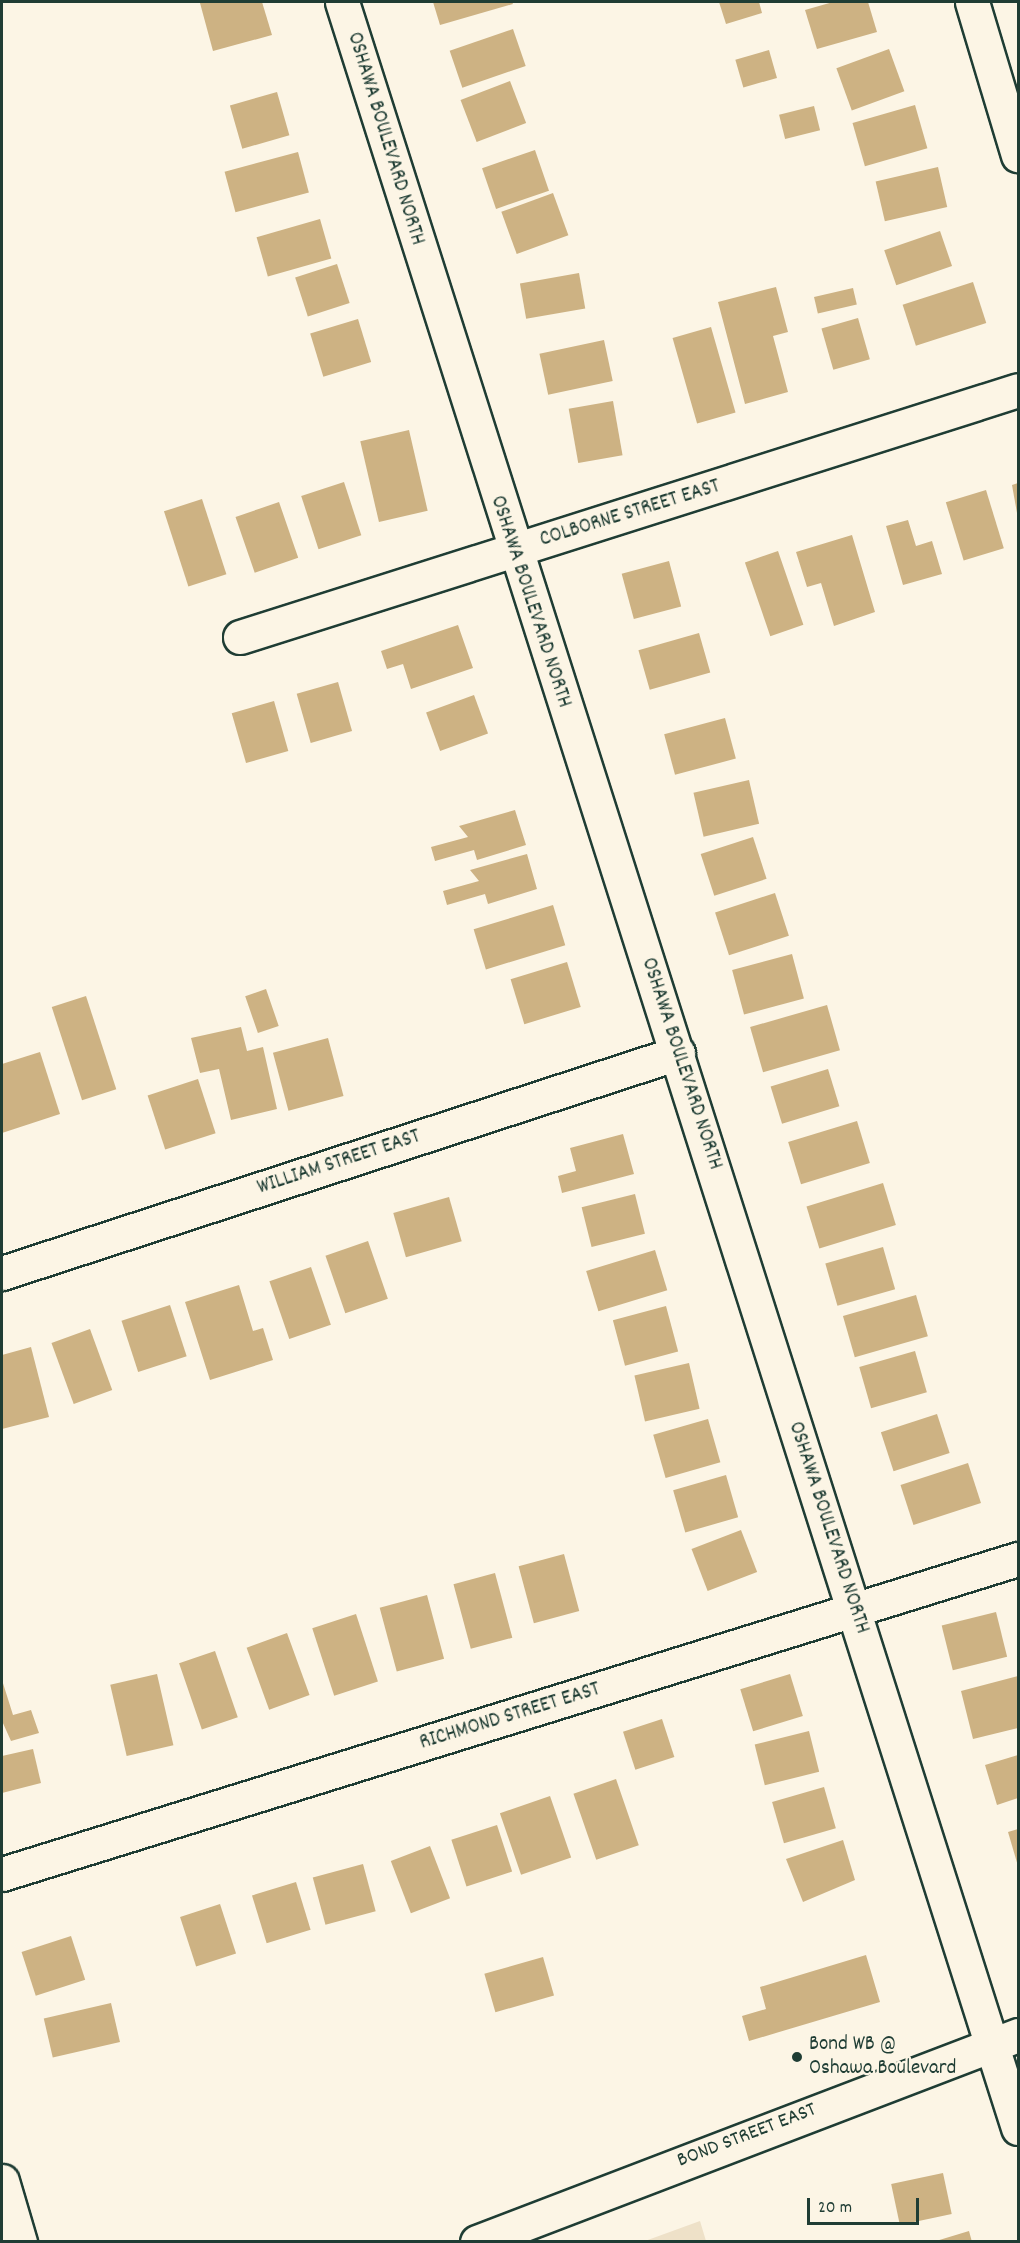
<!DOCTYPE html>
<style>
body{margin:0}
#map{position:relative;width:1020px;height:2243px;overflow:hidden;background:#fcf5e5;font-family:Dekko,sans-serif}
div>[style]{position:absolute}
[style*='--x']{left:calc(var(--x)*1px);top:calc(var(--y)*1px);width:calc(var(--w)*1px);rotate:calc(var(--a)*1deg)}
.built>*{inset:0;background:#eee1c8}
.building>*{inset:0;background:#cdb283;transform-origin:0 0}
.roads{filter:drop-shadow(2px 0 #1f3d34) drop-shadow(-2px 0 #1f3d34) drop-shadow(0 2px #1f3d34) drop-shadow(0 -2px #1f3d34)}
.minor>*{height:33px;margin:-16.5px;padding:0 16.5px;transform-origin:16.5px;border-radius:16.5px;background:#fcf5e5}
.major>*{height:33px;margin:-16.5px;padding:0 16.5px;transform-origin:16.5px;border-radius:16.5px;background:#fcf5e5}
.dots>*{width:16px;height:16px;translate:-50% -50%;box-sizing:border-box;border:3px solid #fcf5e5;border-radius:50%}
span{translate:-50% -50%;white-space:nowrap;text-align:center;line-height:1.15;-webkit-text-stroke:4.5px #fcf5e5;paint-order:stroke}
.street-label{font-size:21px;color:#1f3d34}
.poi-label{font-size:21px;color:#1f3d34}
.left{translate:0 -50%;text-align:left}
.frame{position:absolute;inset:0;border:3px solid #1f3d34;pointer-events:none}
.scale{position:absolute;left:807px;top:2198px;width:112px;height:27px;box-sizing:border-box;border:3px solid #1f3d34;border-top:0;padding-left:8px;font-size:18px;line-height:21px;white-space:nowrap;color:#1f3d34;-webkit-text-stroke:4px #fcf5e5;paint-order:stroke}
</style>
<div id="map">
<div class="built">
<i style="clip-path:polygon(700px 2221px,706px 2241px,645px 2241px)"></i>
</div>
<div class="building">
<i style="clip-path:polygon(262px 2px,272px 35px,213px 51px,200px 3px)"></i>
<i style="clip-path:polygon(433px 2px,512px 2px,513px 4px,440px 25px)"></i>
<i style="clip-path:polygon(719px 2px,759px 2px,762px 13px,726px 24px)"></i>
<i style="clip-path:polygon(833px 2px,868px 2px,877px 32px,817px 49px,805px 10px)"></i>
<i style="left:513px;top:29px;width:39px;height:67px;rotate:71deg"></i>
<i style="left:889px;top:49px;width:45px;height:56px;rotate:70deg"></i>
<i style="left:769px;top:50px;width:29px;height:35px;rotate:74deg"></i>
<i style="left:510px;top:81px;width:45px;height:53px;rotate:69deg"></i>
<i style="left:277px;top:92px;width:45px;height:49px;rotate:74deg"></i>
<i style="left:915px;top:105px;width:45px;height:65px;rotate:74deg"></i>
<i style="left:814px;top:106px;width:25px;height:36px;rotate:76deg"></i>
<i style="left:535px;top:150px;width:43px;height:56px;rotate:71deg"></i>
<i style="left:298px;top:152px;width:42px;height:76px;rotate:75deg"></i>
<i style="left:938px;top:167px;width:41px;height:64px;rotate:77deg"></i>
<i style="left:553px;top:193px;width:45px;height:55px;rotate:70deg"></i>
<i style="left:320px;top:219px;width:41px;height:66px;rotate:74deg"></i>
<i style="left:940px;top:231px;width:37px;height:59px;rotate:71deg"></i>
<i style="left:337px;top:264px;width:41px;height:44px;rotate:72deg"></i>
<i style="left:579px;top:273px;width:36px;height:60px;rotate:80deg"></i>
<i style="left:973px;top:282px;width:43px;height:74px;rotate:72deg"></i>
<i style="clip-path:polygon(776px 287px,788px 332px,773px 336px,788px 392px,745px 404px,718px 302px)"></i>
<i style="left:853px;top:288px;width:17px;height:40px;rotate:77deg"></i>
<i style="left:858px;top:318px;width:43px;height:38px;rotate:74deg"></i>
<i style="left:358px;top:319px;width:45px;height:50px;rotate:73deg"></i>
<i style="left:711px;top:327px;width:89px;height:40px;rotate:74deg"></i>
<i style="left:604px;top:340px;width:42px;height:66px;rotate:78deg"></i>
<i style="left:613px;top:401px;width:55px;height:45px;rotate:80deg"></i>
<i style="left:409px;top:430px;width:83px;height:50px;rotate:77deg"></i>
<i style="left:344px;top:482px;width:56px;height:45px;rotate:72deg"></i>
<i style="clip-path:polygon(1018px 483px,1018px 513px,1017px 513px,1012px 485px)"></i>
<i style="left:986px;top:490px;width:61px;height:42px;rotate:73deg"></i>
<i style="left:202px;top:499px;width:79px;height:40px;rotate:72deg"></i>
<i style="left:279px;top:502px;width:59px;height:46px;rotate:71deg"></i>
<i style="clip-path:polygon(908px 520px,916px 546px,932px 541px,942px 574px,903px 585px,886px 526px)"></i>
<i style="clip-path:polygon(852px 535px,875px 612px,834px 626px,821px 583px,807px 587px,796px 552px)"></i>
<i style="left:778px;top:551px;width:78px;height:35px;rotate:71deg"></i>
<i style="left:669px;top:561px;width:47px;height:49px;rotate:75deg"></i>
<i style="clip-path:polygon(458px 625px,473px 668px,411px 689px,403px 664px,387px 669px,381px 651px)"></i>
<i style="left:699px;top:633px;width:41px;height:63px;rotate:74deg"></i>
<i style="left:338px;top:682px;width:51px;height:43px;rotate:74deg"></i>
<i style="left:474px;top:695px;width:41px;height:51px;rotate:70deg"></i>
<i style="left:274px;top:701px;width:52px;height:44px;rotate:74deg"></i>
<i style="left:725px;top:718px;width:42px;height:63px;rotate:75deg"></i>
<i style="left:749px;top:780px;width:45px;height:57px;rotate:77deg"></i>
<i style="clip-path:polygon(515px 810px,526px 845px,477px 860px,474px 850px,435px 861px,431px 847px,468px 837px,459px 826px)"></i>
<i style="left:753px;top:837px;width:44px;height:55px;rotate:72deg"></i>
<i style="clip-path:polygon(527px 854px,537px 889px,488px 904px,485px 894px,447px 905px,443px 891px,479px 881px,470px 870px)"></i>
<i style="left:775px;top:893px;width:45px;height:63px;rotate:72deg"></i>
<i style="left:553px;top:905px;width:42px;height:83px;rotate:73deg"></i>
<i style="left:792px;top:954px;width:46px;height:62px;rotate:75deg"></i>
<i style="left:567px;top:962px;width:47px;height:59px;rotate:73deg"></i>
<i style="left:266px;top:989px;width:39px;height:22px;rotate:71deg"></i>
<i style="left:86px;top:996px;width:98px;height:36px;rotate:72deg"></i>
<i style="left:827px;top:1005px;width:47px;height:80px;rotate:74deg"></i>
<i style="clip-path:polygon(241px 1027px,247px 1051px,263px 1047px,277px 1109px,231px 1120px,219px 1069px,200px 1073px,191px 1038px)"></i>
<i style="left:328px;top:1038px;width:60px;height:57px;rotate:75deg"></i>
<i style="clip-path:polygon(40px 1052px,60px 1114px,2px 1133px,2px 1064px)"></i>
<i style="left:828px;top:1069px;width:39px;height:60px;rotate:73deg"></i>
<i style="left:198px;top:1079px;width:57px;height:53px;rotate:72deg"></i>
<i style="left:857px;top:1121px;width:44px;height:72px;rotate:73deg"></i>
<i style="clip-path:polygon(623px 1134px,634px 1174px,562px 1193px,558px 1176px,576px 1171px,570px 1148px)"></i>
<i style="left:883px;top:1183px;width:44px;height:80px;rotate:73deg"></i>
<i style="left:635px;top:1194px;width:41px;height:55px;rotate:76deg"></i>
<i style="left:449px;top:1197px;width:46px;height:58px;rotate:74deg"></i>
<i style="left:368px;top:1241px;width:61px;height:45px;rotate:71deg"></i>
<i style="left:883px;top:1247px;width:44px;height:60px;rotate:74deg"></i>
<i style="left:655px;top:1250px;width:42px;height:72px;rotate:73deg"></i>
<i style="left:311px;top:1267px;width:61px;height:44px;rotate:71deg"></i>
<i style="clip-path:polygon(239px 1285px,253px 1331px,263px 1328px,273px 1360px,210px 1380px,185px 1302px)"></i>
<i style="left:916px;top:1295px;width:43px;height:76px;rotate:74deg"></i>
<i style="left:170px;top:1305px;width:54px;height:51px;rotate:72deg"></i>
<i style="left:666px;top:1306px;width:47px;height:55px;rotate:75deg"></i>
<i style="left:90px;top:1329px;width:65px;height:41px;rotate:70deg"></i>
<i style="clip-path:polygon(31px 1347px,49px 1417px,2px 1429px,2px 1355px)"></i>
<i style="left:915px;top:1351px;width:43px;height:58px;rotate:74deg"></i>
<i style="left:689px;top:1363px;width:47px;height:56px;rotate:77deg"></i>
<i style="left:937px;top:1414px;width:41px;height:59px;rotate:72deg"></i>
<i style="left:708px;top:1419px;width:45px;height:57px;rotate:74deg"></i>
<i style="left:968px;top:1463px;width:42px;height:71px;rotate:72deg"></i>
<i style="left:726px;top:1475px;width:44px;height:55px;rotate:74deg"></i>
<i style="left:741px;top:1530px;width:45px;height:53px;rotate:69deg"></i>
<i style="left:564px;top:1554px;width:59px;height:47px;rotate:75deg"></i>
<i style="left:495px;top:1573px;width:67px;height:43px;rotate:75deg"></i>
<i style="left:427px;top:1595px;width:66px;height:49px;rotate:75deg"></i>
<i style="left:996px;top:1612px;width:46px;height:56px;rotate:76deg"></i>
<i style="left:356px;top:1614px;width:71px;height:46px;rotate:72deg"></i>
<i style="left:287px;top:1633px;width:66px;height:43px;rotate:70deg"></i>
<i style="left:215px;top:1651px;width:70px;height:38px;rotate:71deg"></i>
<i style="left:157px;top:1674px;width:73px;height:48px;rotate:77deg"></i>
<i style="left:790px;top:1674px;width:44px;height:52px;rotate:73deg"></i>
<i style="clip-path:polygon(1018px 1676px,1018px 1728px,973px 1739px,961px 1691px)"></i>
<i style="clip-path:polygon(2px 1680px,13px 1715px,31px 1710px,39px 1733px,11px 1741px,2px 1721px)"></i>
<i style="left:662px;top:1719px;width:40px;height:41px;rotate:72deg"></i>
<i style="left:809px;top:1731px;width:42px;height:56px;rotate:76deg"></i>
<i style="clip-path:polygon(33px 1749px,41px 1783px,2px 1793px,2px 1756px)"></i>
<i style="clip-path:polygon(1018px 1755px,1018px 1798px,997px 1805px,985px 1765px)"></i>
<i style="left:616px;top:1779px;width:70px;height:45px;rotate:71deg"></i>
<i style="left:824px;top:1787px;width:43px;height:54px;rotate:74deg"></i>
<i style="left:550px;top:1796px;width:65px;height:53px;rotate:71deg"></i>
<i style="left:497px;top:1825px;width:49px;height:48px;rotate:72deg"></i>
<i style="clip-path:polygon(1018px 1829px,1018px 1866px,1008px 1832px)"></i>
<i style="clip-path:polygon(843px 1840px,855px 1880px,803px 1902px,786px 1859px)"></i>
<i style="left:430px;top:1846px;width:56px;height:42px;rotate:69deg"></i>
<i style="left:363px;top:1864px;width:49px;height:52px;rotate:75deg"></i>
<i style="left:296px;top:1882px;width:50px;height:46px;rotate:73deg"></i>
<i style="left:220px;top:1904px;width:52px;height:42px;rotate:72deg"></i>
<i style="left:71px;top:1936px;width:46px;height:52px;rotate:72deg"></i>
<i style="clip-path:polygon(866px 1955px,880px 2002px,749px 2041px,742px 2016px,766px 2009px,760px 1987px)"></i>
<i style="left:543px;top:1957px;width:40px;height:61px;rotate:74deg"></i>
<i style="left:111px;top:2003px;width:40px;height:69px;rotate:77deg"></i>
<i style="left:943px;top:2173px;width:42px;height:53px;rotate:78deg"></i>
<i style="clip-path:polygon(969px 2231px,972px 2242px,936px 2242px,936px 2241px)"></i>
</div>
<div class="roads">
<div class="minor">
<i style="--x:342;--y:2;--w:2231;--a:72.36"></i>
<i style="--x:972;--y:2;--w:160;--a:73.3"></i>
<i style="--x:240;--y:637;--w:816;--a:-17.61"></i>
<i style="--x:2;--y:1273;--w:711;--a:-18.03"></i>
<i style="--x:2;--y:1874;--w:1064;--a:-17.23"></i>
</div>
<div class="major">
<i style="--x:2;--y:2181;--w:64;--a:73.6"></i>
<i style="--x:477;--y:2242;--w:579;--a:-20.94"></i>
</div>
</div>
<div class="dots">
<i style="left:797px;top:2057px;background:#1f3d34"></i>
</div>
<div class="street-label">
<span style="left:385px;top:139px;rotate:73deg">OSHAWA BOULEVARD NORTH</span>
<span style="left:630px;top:514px;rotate:-17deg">COLBORNE STREET EAST</span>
<span style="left:530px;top:602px;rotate:72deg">OSHAWA BOULEVARD NORTH</span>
<span style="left:681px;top:1064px;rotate:72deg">OSHAWA BOULEVARD NORTH</span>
<span style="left:339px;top:1163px;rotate:-18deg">WILLIAM STREET EAST</span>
<span style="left:828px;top:1528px;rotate:72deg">OSHAWA BOULEVARD NORTH</span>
<span style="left:510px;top:1717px;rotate:-17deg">RICHMOND STREET EAST</span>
<span style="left:747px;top:2136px;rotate:-21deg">BOND STREET EAST</span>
</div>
<div class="poi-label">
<span class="left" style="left:809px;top:2057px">Bond WB @<br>Oshawa Boulevard</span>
</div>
<div class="frame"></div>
<div class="scale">20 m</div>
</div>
